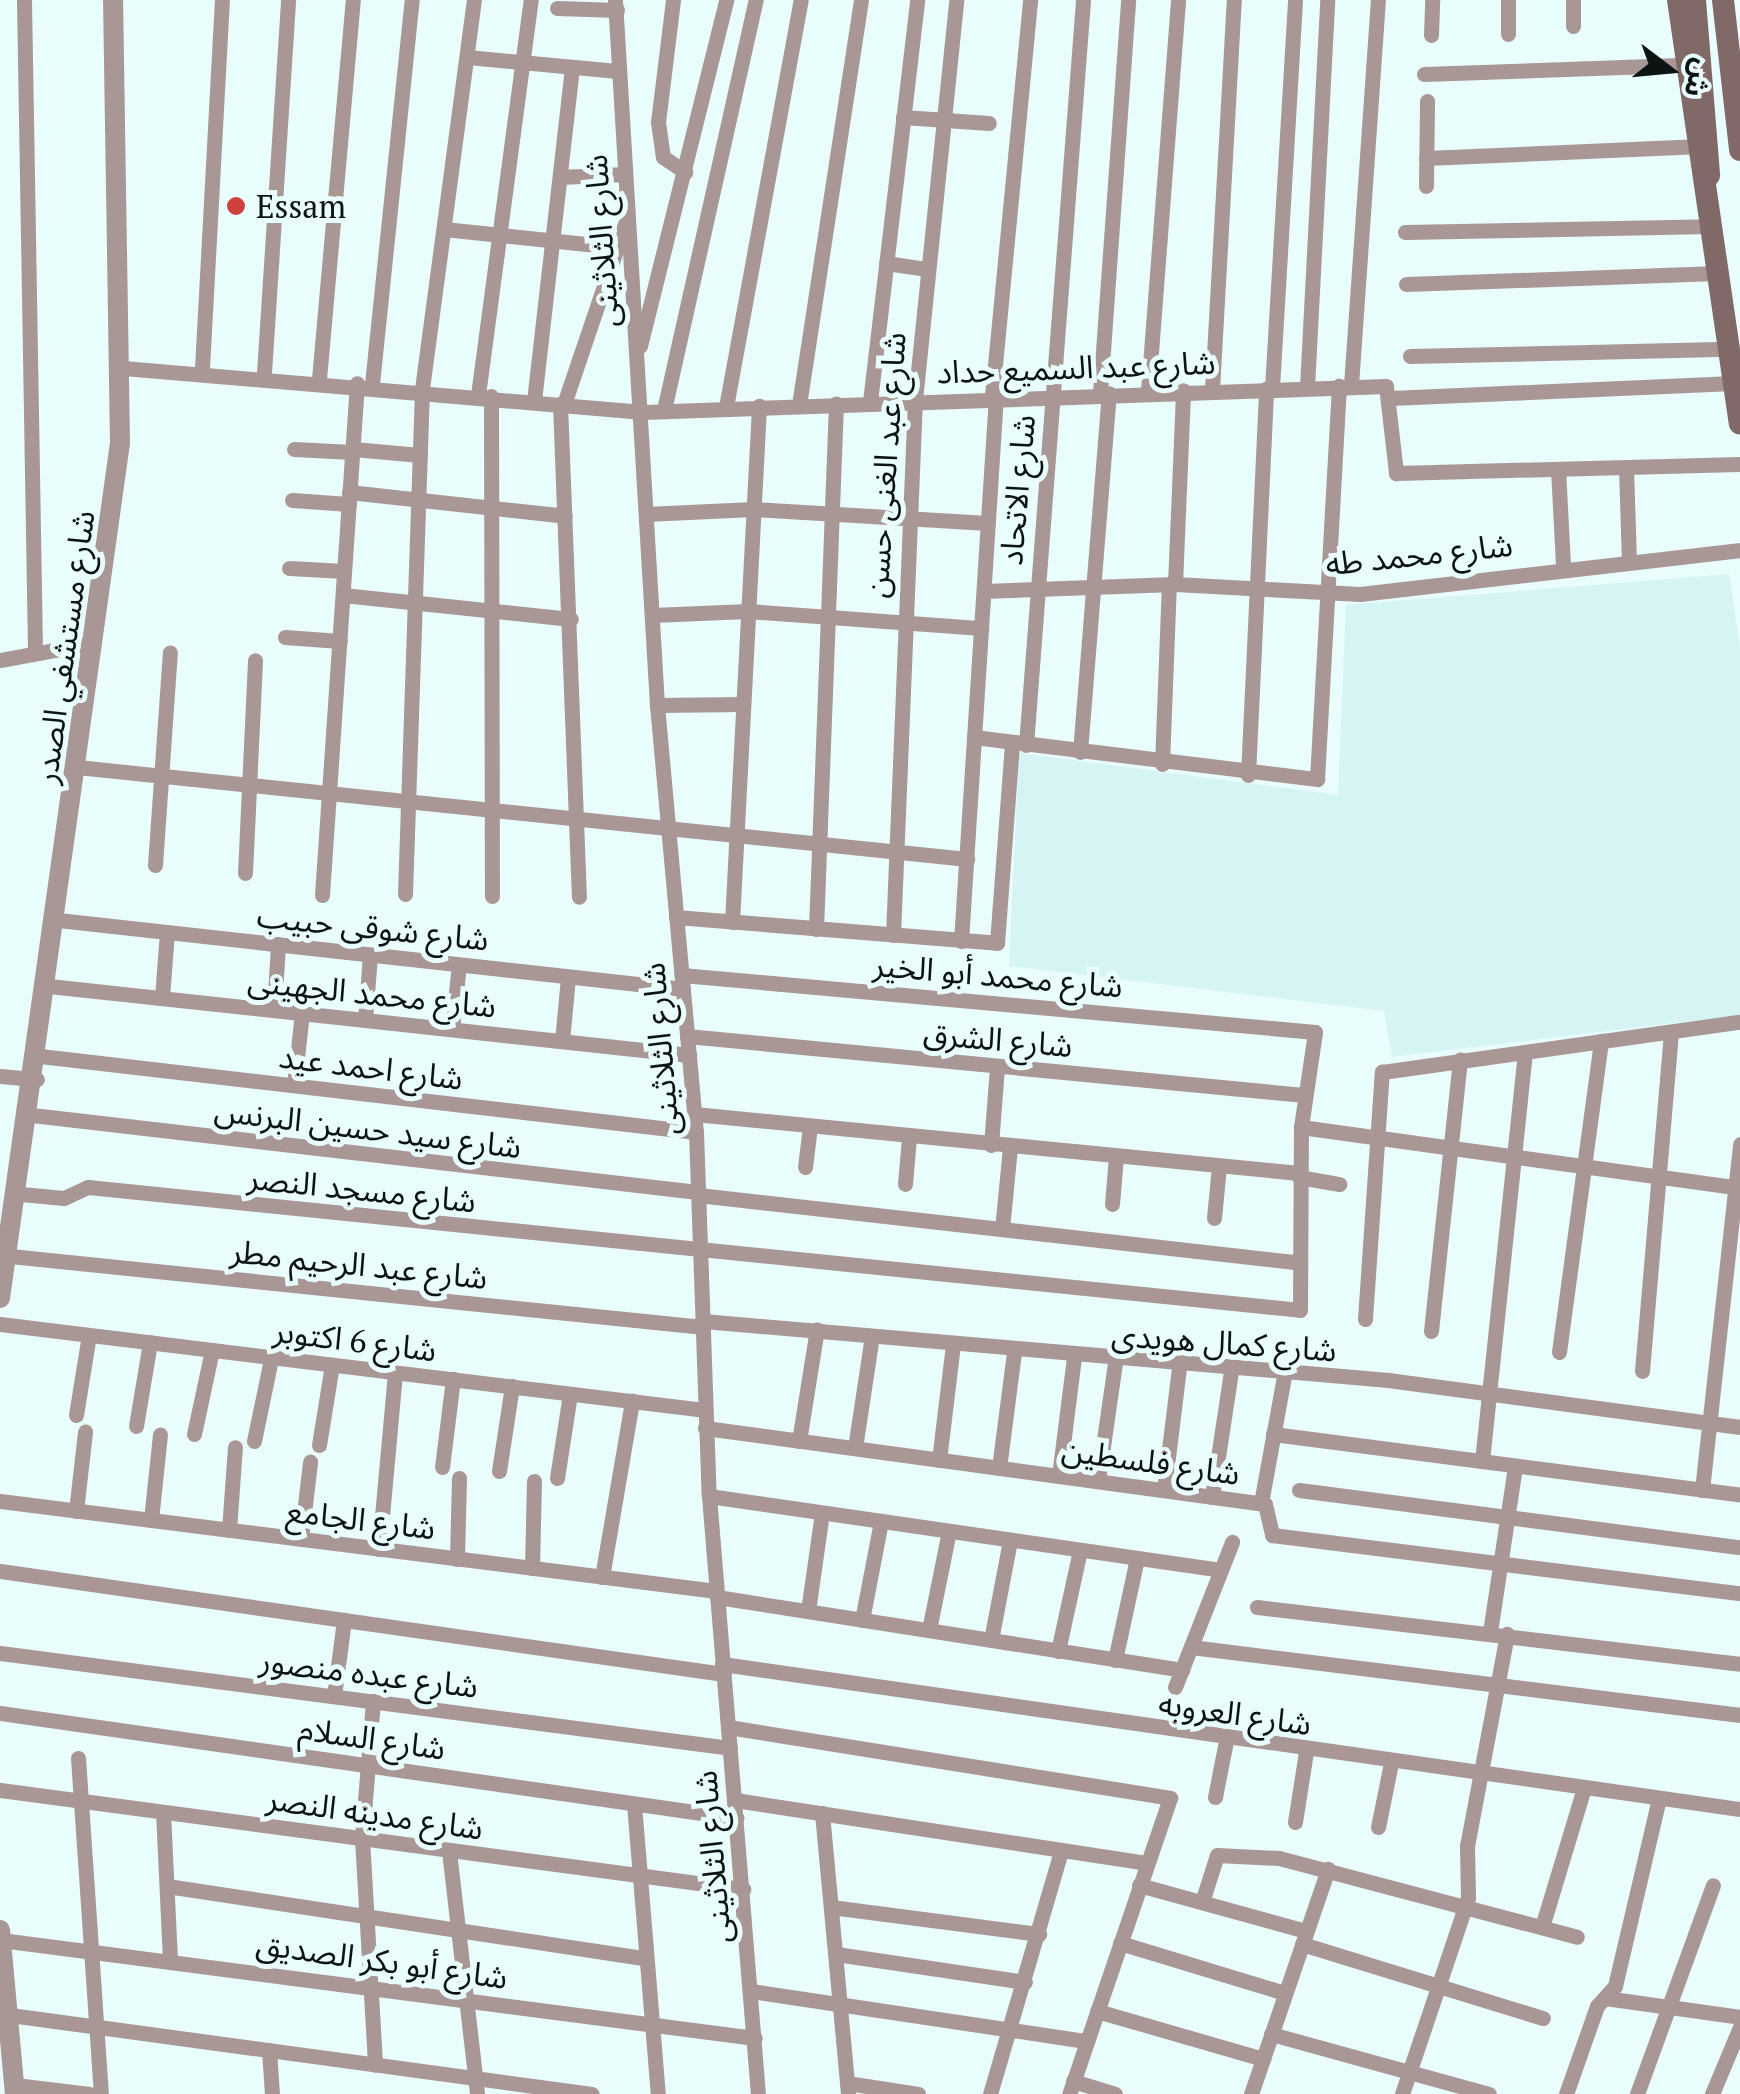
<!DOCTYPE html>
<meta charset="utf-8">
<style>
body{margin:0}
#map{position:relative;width:1740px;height:2094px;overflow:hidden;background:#e9fdfd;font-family:"PT Serif","Noto Sans Arabic",serif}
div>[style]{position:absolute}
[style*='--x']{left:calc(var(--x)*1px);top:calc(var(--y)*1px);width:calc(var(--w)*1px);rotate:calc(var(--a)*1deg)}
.built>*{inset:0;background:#d6f4f4}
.minor>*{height:15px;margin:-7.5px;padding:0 7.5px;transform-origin:7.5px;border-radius:7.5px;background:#a89795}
.tertiary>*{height:20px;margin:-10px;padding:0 10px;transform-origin:10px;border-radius:10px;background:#a89795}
.secondary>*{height:22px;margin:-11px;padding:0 11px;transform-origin:11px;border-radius:11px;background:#806966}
.dots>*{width:28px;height:28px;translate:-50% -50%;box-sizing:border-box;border:5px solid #e9fdfd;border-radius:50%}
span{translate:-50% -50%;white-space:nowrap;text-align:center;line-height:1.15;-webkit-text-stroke:10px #e9fdfd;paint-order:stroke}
.poi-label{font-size:32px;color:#0c1313}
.left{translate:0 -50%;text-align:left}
.street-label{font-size:32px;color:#0c1313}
.north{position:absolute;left:1620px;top:20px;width:100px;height:100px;-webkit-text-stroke:8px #e9fdfd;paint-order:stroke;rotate:106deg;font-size:28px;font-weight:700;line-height:40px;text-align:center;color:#0c1313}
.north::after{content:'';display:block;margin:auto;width:35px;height:45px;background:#0c1313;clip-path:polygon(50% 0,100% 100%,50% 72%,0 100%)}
</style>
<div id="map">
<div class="built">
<i style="clip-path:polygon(1729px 574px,1740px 647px,1740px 1015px,1392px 1057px,1384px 1011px,1009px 966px,1019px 753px,1338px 795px,1346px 605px)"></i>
</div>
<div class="minor">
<i style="--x:24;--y:0;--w:653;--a:89.03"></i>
<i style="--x:615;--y:0;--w:706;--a:86.59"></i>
<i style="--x:657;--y:705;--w:429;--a:84.8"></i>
<i style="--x:696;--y:1132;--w:364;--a:88"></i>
<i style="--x:709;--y:1496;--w:600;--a:85.32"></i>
<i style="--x:673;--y:0;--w:123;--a:97"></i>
<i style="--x:658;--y:122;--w:35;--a:82"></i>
<i style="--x:663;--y:157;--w:27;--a:34"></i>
<i style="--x:557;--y:8;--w:60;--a:1.9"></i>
<i style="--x:1573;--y:26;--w:26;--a:-90"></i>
<i style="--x:1508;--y:34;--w:34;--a:-90"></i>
<i style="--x:1431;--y:35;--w:35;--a:-88"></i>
<i style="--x:467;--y:57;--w:151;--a:5.3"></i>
<i style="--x:1424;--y:74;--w:262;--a:-2"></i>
<i style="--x:903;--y:117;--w:86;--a:4"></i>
<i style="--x:1426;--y:158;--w:270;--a:-2.5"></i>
<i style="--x:560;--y:177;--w:65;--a:-2.6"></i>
<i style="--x:1426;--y:186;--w:85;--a:-89.3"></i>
<i style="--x:444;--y:229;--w:172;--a:6"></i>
<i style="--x:1405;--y:232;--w:306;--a:-1.1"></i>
<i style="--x:886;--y:263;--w:40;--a:8.5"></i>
<i style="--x:1406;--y:284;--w:312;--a:-2"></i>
<i style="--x:640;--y:346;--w:357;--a:-76"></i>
<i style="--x:1410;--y:356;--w:319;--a:-1.3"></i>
<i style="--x:123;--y:368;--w:522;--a:4.84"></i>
<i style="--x:643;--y:412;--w:743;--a:-2"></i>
<i style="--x:1386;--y:386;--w:88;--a:83.4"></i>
<i style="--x:1396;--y:473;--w:344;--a:-1.5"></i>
<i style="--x:202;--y:368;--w:369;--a:-86.9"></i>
<i style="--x:264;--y:373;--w:374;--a:-86.3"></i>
<i style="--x:319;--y:379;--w:381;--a:-84.9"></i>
<i style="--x:372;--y:384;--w:386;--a:-84.1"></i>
<i style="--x:1351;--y:385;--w:386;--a:-86"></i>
<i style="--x:1307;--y:387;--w:388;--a:-87"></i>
<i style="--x:1272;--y:388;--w:389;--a:-86.6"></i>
<i style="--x:1212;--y:390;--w:391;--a:-86.8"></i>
<i style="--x:1148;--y:391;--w:392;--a:-85.6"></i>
<i style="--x:1100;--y:393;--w:394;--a:-85.9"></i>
<i style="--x:478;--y:395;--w:399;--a:-82.4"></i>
<i style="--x:491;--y:396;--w:500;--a:89.89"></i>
<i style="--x:992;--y:396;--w:398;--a:-84.5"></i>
<i style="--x:1391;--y:398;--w:343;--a:-2.5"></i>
<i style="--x:534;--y:401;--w:336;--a:-83.5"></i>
<i style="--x:870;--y:402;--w:405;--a:-83.3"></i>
<i style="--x:560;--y:404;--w:493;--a:87.8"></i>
<i style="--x:564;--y:404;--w:190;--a:-71.3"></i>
<i style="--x:799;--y:405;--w:410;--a:-81.3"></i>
<i style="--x:726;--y:407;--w:414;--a:-79.6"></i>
<i style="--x:664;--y:410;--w:420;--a:-77.4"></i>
<i style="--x:294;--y:449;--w:58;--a:3"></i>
<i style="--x:353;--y:449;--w:67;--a:5.1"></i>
<i style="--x:1626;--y:467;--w:93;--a:88.2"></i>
<i style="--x:1558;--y:469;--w:96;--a:87"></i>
<i style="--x:349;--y:492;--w:217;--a:6.3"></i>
<i style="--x:292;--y:500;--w:57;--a:4"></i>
<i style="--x:646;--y:514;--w:107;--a:-2.7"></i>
<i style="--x:753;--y:509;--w:235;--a:3.4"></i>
<i style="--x:289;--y:568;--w:55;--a:3.1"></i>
<i style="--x:1175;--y:584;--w:194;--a:-87.6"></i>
<i style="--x:984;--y:591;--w:191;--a:-2.1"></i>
<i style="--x:1175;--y:584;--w:185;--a:3.1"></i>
<i style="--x:1360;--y:594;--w:383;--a:-6.6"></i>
<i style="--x:343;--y:595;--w:229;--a:6"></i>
<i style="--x:652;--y:615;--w:96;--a:-2.4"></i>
<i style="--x:748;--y:611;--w:234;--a:4.2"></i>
<i style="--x:285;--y:637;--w:55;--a:4.2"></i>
<i style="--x:0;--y:660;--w:95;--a:-10.4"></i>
<i style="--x:657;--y:705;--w:86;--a:-0.7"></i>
<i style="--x:974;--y:737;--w:346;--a:7"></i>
<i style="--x:1317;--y:779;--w:394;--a:-86.8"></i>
<i style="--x:1026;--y:745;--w:747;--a:-85.62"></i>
<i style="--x:1080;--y:752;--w:360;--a:-85.4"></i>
<i style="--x:1162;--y:764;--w:180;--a:-87.8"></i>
<i style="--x:77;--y:767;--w:895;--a:5.9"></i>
<i style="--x:1248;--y:775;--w:387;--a:-87.3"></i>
<i style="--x:155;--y:865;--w:213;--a:-86"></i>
<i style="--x:245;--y:873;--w:213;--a:-87.3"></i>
<i style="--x:405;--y:894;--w:505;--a:-88.07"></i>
<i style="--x:422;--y:389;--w:392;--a:-82.4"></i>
<i style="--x:322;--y:895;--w:513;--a:-86.09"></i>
<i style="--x:676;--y:917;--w:322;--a:4.6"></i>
<i style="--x:997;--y:943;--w:201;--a:-85.7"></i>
<i style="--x:58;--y:920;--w:629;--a:6.3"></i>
<i style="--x:732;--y:922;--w:517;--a:-87"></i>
<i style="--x:816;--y:929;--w:526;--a:-87.82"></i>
<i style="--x:893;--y:935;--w:535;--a:-87.65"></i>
<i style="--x:915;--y:400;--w:402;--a:-84.1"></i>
<i style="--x:961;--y:941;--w:546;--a:-86.33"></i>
<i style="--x:49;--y:986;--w:644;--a:6.15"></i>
<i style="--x:162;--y:998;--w:66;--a:-85.7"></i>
<i style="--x:274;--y:1010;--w:66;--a:-86.5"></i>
<i style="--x:365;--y:1020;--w:65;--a:-85.6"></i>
<i style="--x:452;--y:1029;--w:64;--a:-83.8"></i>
<i style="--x:687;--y:1036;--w:620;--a:5.46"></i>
<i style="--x:562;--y:1041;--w:64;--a:-84.6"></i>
<i style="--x:40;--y:1056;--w:660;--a:6.61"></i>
<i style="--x:0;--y:1076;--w:37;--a:5"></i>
<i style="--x:294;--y:1085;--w:72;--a:-83.7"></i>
<i style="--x:694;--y:1114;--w:608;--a:5.57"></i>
<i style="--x:32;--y:1115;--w:670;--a:6.6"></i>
<i style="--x:1301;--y:1127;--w:443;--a:7.9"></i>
<i style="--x:991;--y:1145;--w:78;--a:-85.6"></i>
<i style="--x:805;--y:1167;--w:41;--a:-83"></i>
<i style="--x:1299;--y:1177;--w:41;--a:9.9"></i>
<i style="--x:905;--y:1184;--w:47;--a:-85.1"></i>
<i style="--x:21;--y:1194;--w:43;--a:5.3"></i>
<i style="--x:64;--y:1198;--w:26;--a:-25"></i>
<i style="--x:88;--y:1187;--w:1218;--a:5.79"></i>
<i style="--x:1300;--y:1310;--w:183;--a:-89.7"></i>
<i style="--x:1301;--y:1127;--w:96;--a:-81.6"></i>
<i style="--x:1315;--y:1032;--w:636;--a:-174.85"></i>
<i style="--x:698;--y:1195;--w:600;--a:6.41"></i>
<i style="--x:1112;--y:1204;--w:48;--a:-85.2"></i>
<i style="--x:1214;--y:1218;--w:52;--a:-84.5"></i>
<i style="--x:1002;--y:1229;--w:82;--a:-84.4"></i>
<i style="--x:10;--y:1256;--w:697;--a:5.85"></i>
<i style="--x:1365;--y:1319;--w:248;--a:-86.1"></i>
<i style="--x:1382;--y:1072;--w:361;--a:-8"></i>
<i style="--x:703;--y:1321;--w:688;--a:4.92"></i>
<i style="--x:1388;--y:1380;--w:355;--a:7.6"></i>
<i style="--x:0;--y:1324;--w:709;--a:6.96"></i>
<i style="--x:1431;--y:1331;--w:273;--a:-83.9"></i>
<i style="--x:1559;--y:1352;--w:314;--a:-82.3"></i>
<i style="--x:1642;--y:1371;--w:340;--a:-85.1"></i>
<i style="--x:76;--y:1415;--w:81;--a:-80.8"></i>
<i style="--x:136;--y:1426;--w:85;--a:-80.5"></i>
<i style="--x:705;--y:1428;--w:565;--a:7.73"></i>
<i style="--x:1265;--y:1504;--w:32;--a:77"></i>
<i style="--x:1272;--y:1535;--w:472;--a:7.1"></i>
<i style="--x:194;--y:1434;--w:86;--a:-77.9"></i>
<i style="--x:1273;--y:1434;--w:471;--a:7.4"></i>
<i style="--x:254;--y:1441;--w:84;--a:-78.3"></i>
<i style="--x:799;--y:1441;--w:113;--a:-80.9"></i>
<i style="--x:319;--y:1445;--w:81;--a:-80.8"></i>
<i style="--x:855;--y:1448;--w:113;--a:-81.4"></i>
<i style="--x:939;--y:1460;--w:116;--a:-83.1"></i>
<i style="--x:1482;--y:1461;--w:411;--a:-84"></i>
<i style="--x:442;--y:1467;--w:89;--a:-82.9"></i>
<i style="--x:999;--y:1468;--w:117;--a:-82.6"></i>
<i style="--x:499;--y:1471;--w:86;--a:-81.3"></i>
<i style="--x:1059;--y:1476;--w:119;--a:-82.8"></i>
<i style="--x:557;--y:1478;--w:85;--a:-81.2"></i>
<i style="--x:1098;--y:1481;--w:119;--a:-81.8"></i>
<i style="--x:1164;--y:1490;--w:123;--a:-83"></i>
<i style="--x:1299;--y:1490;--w:445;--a:7.4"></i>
<i style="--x:1702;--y:1490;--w:348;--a:-83.7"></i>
<i style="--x:709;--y:1496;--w:517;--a:8.22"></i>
<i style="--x:1212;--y:1497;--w:126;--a:-81.4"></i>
<i style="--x:0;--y:1501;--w:722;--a:7.16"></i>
<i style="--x:1261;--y:1503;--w:129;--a:-79.7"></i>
<i style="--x:76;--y:1511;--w:80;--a:-83.5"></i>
<i style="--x:151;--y:1520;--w:86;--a:-84"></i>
<i style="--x:229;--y:1530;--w:83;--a:-85.9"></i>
<i style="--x:301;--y:1539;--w:78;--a:-83.3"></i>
<i style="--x:379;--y:1549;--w:177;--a:-84.8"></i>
<i style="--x:457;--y:1559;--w:81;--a:-88.6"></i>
<i style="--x:532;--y:1568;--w:87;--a:-88.7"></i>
<i style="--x:0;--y:1571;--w:731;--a:8.1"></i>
<i style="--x:602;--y:1577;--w:179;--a:-80.3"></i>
<i style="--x:717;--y:1597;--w:471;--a:8.9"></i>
<i style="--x:1257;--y:1607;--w:486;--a:6.7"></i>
<i style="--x:808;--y:1611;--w:99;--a:-81.9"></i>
<i style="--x:862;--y:1620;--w:101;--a:-79.1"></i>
<i style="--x:929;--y:1630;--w:101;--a:-78.6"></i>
<i style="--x:1490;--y:1632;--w:168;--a:-81.4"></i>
<i style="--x:991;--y:1640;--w:102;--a:-79.2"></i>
<i style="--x:1191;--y:1647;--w:553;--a:7.06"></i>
<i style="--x:1058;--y:1651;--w:103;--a:-77.7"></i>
<i style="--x:0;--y:1653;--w:736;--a:7.41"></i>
<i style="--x:1115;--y:1660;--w:104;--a:-77.8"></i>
<i style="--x:722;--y:1664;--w:1028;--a:8.11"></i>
<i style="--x:1175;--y:1687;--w:156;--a:-68.5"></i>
<i style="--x:334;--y:1696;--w:77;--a:-82.5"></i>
<i style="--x:373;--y:1701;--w:137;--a:94.6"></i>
<i style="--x:362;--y:1838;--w:227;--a:86.7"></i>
<i style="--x:0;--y:1713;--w:744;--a:8.11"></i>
<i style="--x:728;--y:1727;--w:448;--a:9.1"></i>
<i style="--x:1170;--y:1798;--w:313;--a:108.8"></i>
<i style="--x:78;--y:1758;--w:337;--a:86.1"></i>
<i style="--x:0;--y:1790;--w:750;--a:7.59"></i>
<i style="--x:1215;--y:1797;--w:57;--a:-78.9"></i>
<i style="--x:735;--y:1800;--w:416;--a:8.7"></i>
<i style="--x:634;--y:1804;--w:291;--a:85.3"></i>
<i style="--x:163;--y:1812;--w:148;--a:87.3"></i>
<i style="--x:822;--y:1813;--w:282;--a:84.7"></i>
<i style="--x:1295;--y:1822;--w:71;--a:-81.1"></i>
<i style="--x:1378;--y:1827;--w:65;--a:-78.5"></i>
<i style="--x:449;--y:1851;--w:245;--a:83.4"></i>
<i style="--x:1139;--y:1885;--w:173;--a:15.4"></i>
<i style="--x:167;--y:1886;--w:483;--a:8.6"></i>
<i style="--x:1202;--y:1902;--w:49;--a:-72.3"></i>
<i style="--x:1217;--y:1855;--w:62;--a:2.8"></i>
<i style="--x:1279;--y:1858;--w:308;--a:14.8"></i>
<i style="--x:831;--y:1907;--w:210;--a:7.4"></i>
<i style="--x:1542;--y:1927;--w:145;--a:-73.2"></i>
<i style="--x:1;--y:1940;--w:760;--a:7.41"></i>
<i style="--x:1120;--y:1943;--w:172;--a:16.9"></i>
<i style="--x:1302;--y:1944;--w:252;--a:17.1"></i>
<i style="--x:836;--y:1954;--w:191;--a:8.4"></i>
<i style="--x:751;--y:1991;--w:340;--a:8.5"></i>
<i style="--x:1605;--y:1998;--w:136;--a:8"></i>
<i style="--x:1097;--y:2011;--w:173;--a:16.1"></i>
<i style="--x:10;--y:2015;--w:587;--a:7.73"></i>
<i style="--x:1271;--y:2034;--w:226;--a:15.4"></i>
<i style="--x:269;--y:2050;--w:44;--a:86.1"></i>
<i style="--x:1073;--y:2081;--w:44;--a:17.2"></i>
<i style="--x:847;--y:2083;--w:72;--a:8.8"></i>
<i style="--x:15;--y:2085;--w:75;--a:6.9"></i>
<i style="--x:990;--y:2094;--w:253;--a:-73.7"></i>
<i style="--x:1251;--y:2094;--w:238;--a:-71.1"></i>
<i style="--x:1402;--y:2094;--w:207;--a:-71.4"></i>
<i style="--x:1468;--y:1898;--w:52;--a:-91.1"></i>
<i style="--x:1467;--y:1846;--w:216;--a:-79.3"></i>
<i style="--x:1566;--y:2094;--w:93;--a:-70.6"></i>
<i style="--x:1597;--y:2006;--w:27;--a:-48"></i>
<i style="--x:1615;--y:1986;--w:193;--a:-76.8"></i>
<i style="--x:1637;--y:2094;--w:222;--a:-70"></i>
<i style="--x:1712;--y:2094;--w:73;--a:-67.3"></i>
</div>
<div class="tertiary">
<i style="--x:0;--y:1298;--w:863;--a:-82.01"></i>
<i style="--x:120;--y:443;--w:443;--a:-90.9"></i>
<i style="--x:0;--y:1930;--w:165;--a:84.8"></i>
</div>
<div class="secondary">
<i style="--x:1678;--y:0;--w:428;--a:81.7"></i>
<i style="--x:1695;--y:0;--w:176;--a:85.4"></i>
<i style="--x:1723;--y:0;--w:151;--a:83.5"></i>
</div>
<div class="dots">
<i style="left:236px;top:206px;background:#cf413c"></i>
</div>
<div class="poi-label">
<span class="left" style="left:256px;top:206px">Essam</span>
</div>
<div class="street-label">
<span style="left:601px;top:241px;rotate:-94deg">شارع الثلاثينى</span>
<span style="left:1076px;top:367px;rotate:-2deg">شارع عبد السميع حداد</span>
<span style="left:885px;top:465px;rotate:-86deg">شارع عبد الغنى حسن</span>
<span style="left:1017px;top:490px;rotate:-85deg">شارع الاتحاد</span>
<span style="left:1419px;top:554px;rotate:-6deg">شارع محمد طه</span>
<span style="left:64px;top:647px;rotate:-82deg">شارع مستشفي الصدر</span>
<span style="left:373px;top:927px;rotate:6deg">شارع شوقى حبيب</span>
<span style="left:998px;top:975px;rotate:5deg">شارع محمد أبو الخير</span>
<span style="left:372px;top:993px;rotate:6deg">شارع محمد الجهينى</span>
<span style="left:998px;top:1039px;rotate:5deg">شارع الشرق</span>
<span style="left:660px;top:1049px;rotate:-95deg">شارع الثلاثينى</span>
<span style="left:371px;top:1067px;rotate:7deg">شارع احمد عيد</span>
<span style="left:368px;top:1128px;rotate:7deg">شارع سيد حسين البرنس</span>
<span style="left:362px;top:1189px;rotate:6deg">شارع مسجد النصر</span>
<span style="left:359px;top:1264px;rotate:6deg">شارع عبد الرحيم مطر</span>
<span style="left:355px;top:1340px;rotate:7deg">شارع 6 اكتوبر</span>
<span style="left:1224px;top:1342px;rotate:4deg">شارع كمال هويدى</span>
<span style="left:1151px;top:1461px;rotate:8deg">شارع فلسطين</span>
<span style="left:361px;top:1519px;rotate:7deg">شارع الجامع</span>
<span style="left:369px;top:1673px;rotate:7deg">شارع عبده منصور</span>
<span style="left:1235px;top:1713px;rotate:8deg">شارع العروبه</span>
<span style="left:372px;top:1738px;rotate:8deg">شارع السلام</span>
<span style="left:375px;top:1813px;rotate:8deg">شارع مدينه النصر</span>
<span style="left:712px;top:1857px;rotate:-95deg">شارع الثلاثينى</span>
<span style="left:382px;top:1960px;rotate:8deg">شارع أبو بكر الصديق</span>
</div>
<div class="north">ش</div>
</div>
